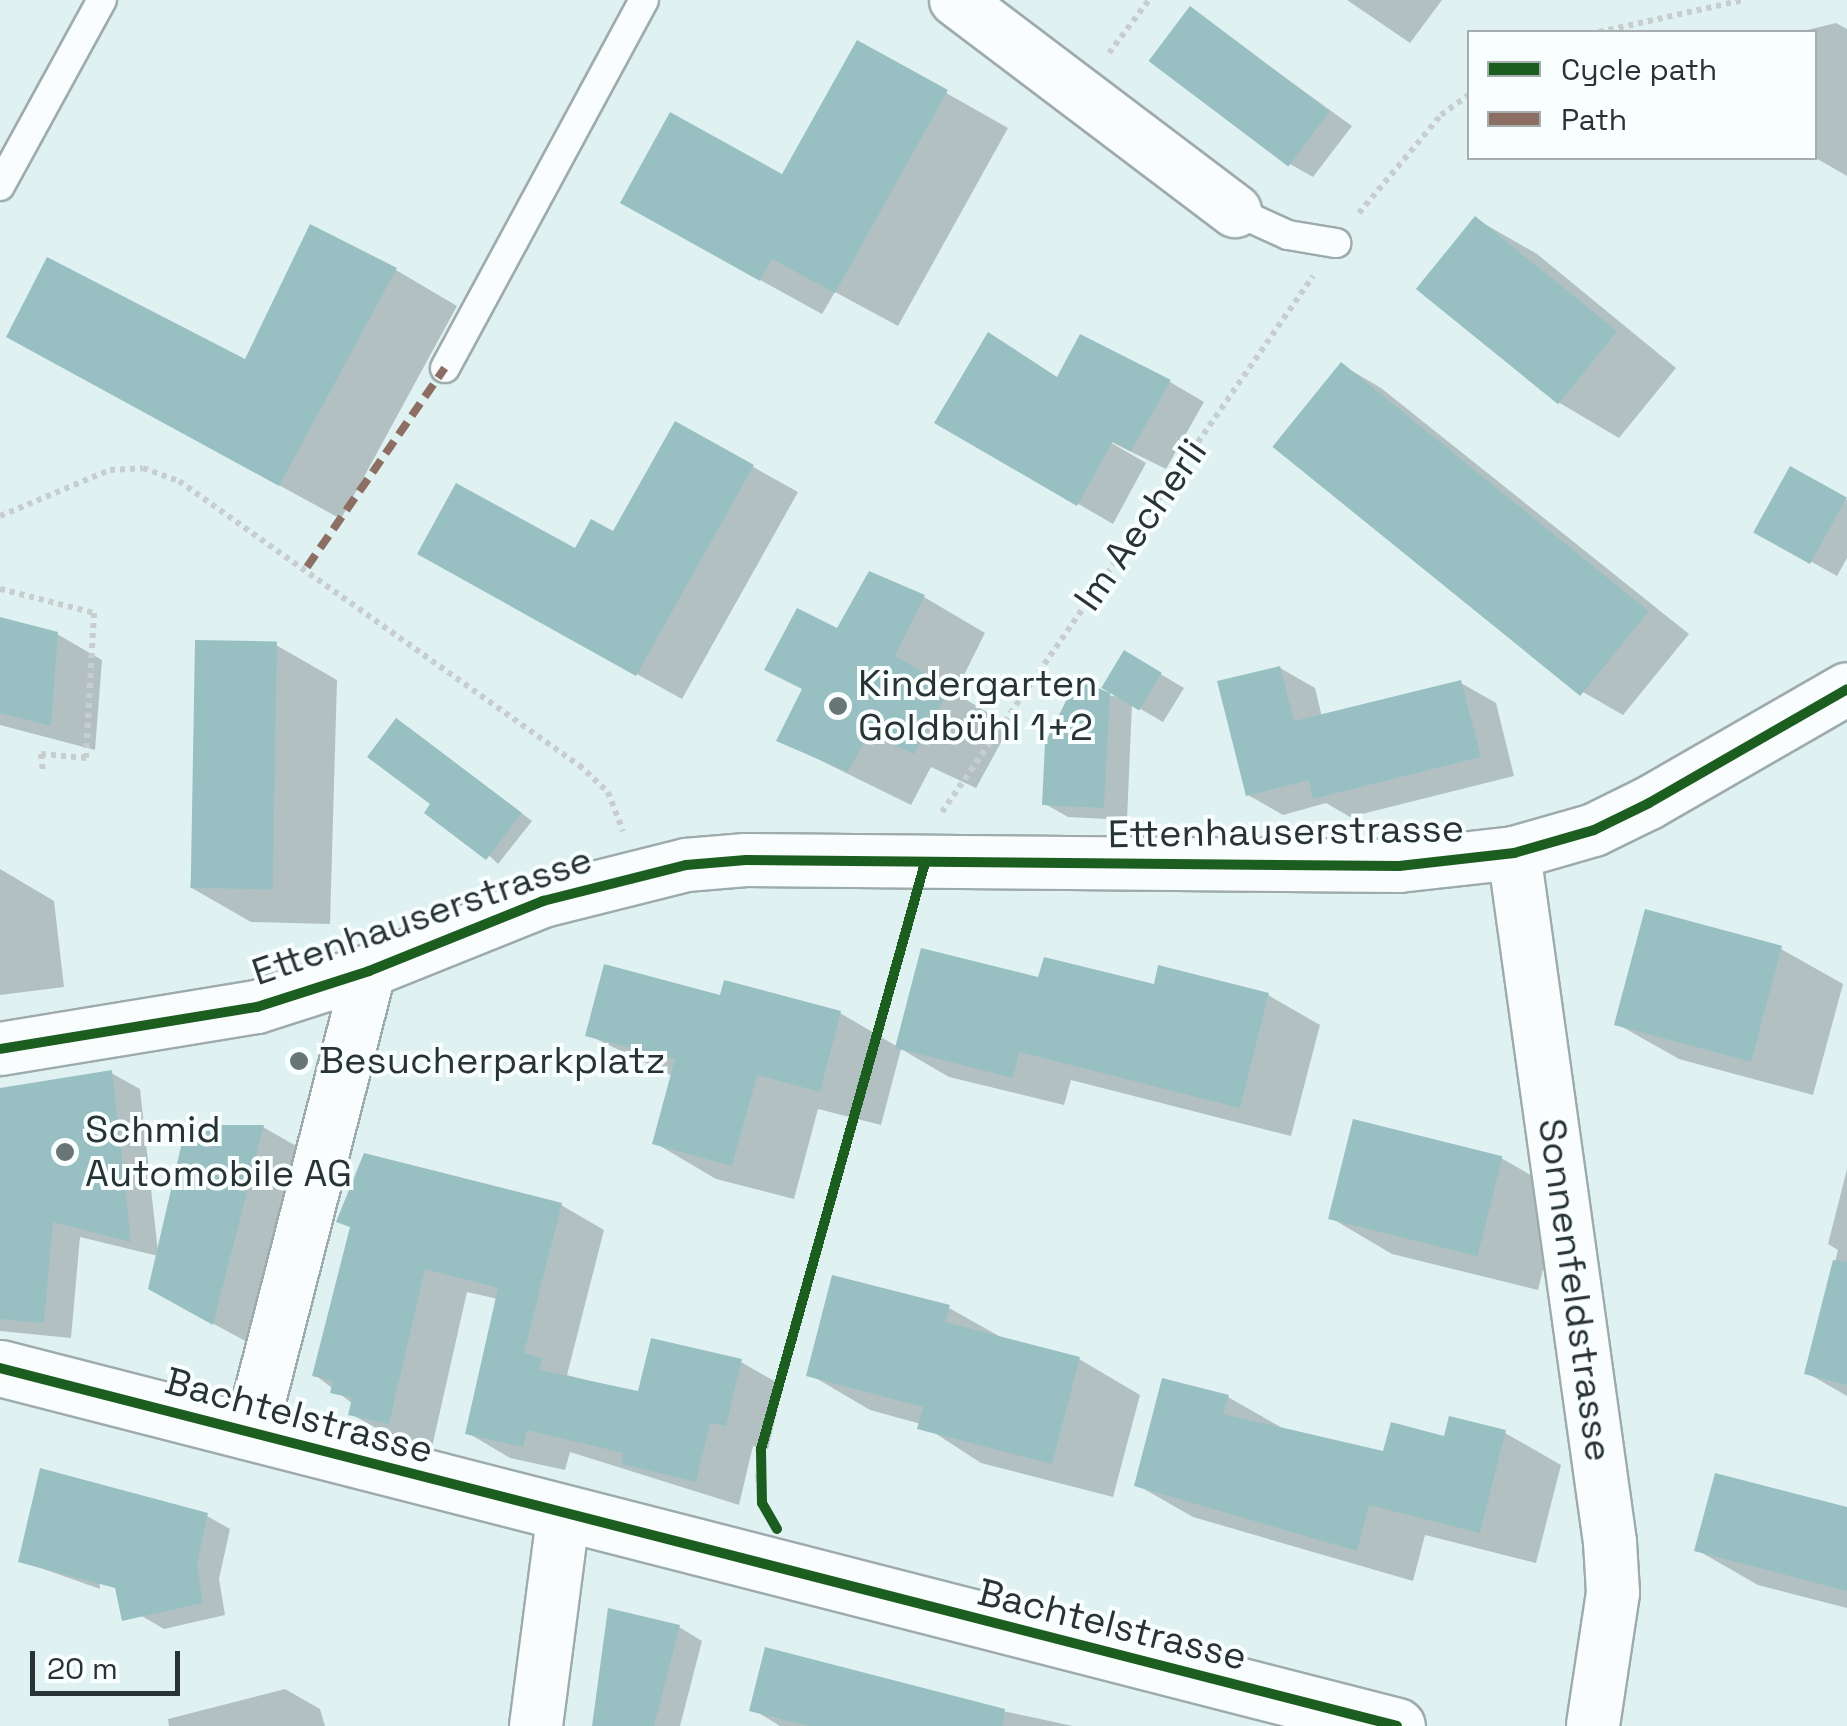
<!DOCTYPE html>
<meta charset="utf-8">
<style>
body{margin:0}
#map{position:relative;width:1847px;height:1726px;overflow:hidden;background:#e0f1f2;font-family:"Space Grotesk",sans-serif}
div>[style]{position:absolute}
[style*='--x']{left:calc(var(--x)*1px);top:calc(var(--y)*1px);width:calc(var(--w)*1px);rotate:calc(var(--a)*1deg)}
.shadow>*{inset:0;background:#0003}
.building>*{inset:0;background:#98c0c3;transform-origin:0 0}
.path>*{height:6px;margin-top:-3px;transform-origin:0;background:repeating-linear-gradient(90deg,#c8cecf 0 5px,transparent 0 10px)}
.roads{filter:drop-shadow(2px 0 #9eabac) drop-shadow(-2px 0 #9eabac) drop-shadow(0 2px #9eabac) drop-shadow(0 -2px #9eabac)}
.service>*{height:28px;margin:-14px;padding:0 14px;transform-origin:14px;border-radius:14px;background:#fafdfd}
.minor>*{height:52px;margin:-26px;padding:0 26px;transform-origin:26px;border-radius:26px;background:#fafdfd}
.tertiary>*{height:55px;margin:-27.5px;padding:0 27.5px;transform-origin:27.5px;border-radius:27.5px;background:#fafdfd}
.quiet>*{height:8px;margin-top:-4px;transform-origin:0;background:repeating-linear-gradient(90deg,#8d6e63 0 15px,transparent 0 23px)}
.cycleway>*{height:10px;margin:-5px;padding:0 5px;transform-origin:5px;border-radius:5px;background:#1b5e20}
.dots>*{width:28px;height:28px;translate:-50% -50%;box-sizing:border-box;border:5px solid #f9ffff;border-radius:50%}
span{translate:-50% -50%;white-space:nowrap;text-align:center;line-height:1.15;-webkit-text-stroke:8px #f9ffff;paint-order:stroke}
.street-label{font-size:38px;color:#273334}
.poi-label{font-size:38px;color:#273334}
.left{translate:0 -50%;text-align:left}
.legend{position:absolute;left:1467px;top:30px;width:350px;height:130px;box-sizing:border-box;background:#f9ffff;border:2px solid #a5adae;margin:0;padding:12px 18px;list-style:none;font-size:30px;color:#273334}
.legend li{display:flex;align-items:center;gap:20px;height:50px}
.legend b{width:50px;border:2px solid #a5adae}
.scale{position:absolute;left:30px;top:1651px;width:150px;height:45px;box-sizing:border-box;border:5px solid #273334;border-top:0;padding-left:12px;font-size:30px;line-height:35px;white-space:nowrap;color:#273334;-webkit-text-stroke:8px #f9ffff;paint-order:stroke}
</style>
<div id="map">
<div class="shadow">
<i style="clip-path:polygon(1347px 0,1442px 0,1410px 43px)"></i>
<i style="clip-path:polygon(1190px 9px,1352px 126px,1313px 177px,1290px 164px)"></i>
<i style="clip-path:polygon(1836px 23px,1847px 29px,1847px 176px,1814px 157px,1814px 32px,1799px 32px)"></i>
<i style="clip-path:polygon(858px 43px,1008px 128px,898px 326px,835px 292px,822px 314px,684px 238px,783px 178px)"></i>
<i style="clip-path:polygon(1476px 219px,1537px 254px,1676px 368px,1619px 438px,1558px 402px,1418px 289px)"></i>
<i style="clip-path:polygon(396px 270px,457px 306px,341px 519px,70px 371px,246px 362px)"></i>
<i style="clip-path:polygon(1342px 365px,1381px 388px,1689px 634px,1623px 715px,1583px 692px)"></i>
<i style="clip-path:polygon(1170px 382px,1204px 402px,1166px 469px,1101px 437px,1146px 463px,1113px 524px,937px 422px)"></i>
<i style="clip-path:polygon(676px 424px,798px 492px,682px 699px,465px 579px,576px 551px,614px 534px)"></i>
<i style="clip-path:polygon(1791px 469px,1847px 500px,1847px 558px,1837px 576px,1756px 531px)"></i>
<i style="clip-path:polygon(924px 597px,985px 633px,955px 693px,1010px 726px,976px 788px,931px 767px,911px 805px,779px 740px,838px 631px)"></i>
<i style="clip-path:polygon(0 620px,57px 634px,102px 660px,95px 750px,0 725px)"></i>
<i style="clip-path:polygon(276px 645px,337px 680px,330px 924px,251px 922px,190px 887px)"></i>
<i style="clip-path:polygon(1125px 653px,1184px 688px,1163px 722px,1132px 704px,1127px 820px,1068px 817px,1045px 804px,1108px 695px,1123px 698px)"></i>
<i style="clip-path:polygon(1280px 668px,1315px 688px,1322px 717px,1461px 683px,1496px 703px,1514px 776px,1350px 817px,1326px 803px,1283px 815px,1248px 795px)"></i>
<i style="clip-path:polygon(408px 727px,532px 821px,498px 864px,434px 804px)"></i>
<i style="clip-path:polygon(0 869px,54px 901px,64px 987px,0 995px)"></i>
<i style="clip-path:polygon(1647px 912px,1781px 949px,1843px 984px,1813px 1095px,1679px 1059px,1617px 1024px)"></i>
<i style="clip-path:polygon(1040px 980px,1268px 995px,1320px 1025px,1291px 1136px,1071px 1080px,1064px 1105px,949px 1077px,901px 1049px,881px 1125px,818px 1109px,794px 1199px,716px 1179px,655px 1143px,673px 1076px,588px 1035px,722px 998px,840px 1013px,898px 1047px)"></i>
<i style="clip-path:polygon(111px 1073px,140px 1089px,158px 1252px,263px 1127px,324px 1162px,275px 1357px,212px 1323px,158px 1256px,80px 1237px,71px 1338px,0 1331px,0 1091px)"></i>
<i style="clip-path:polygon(1501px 1158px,1562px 1193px,1538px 1290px,1392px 1254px,1331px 1218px)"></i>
<i style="clip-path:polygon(1847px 1169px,1847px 1396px,1807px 1373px,1838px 1250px,1828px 1244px)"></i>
<i style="clip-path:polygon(561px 1205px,604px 1230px,567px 1375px,640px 1394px,741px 1362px,783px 1386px,768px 1449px,753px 1446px,739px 1505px,570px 1452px,565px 1470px,510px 1458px,468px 1433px,498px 1299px,467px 1292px,432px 1447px,394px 1438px,351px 1414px,353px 1404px,315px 1375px,352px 1228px,339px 1221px)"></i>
<i style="clip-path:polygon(949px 1308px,1006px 1340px,1079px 1359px,1140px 1395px,1113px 1497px,981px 1463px,921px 1424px,870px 1410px,809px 1374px)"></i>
<i style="clip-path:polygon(1228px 1397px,1284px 1429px,1385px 1454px,1445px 1439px,1451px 1419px,1505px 1433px,1561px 1465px,1536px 1563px,1425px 1535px,1413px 1581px,1193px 1517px,1137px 1485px)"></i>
<i style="clip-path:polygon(1847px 1509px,1847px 1608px,1758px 1585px,1697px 1550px)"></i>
<i style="clip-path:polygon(207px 1516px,230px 1529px,219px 1579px,225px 1615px,164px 1629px,140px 1615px,129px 1571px,99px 1577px,100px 1589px,21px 1561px)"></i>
<i style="clip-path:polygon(679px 1627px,702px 1641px,680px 1726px,594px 1726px)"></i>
<i style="clip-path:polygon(897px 1688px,1073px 1726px,780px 1726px,752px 1709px)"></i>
<i style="clip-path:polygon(285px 1689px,320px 1709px,325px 1726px,169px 1726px,168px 1719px)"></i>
</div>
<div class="building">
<i style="left:1190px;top:6px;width:175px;height:69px;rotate:37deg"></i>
<i style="clip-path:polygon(857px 40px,948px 90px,835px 293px,772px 259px,760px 281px,620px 203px,670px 112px,782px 174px)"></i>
<i style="left:1475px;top:216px;width:183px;height:94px;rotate:39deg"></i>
<i style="clip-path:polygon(310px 224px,397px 268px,279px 486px,6px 337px,47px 257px,245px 359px)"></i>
<i style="clip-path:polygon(988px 332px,1057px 377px,1080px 334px,1171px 380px,1131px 451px,1113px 441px,1077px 506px,934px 423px)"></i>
<i style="left:1341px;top:362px;width:396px;height:109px;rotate:39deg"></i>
<i style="clip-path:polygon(675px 421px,754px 465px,636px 676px,417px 554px,456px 483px,575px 548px,591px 519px,613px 531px)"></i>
<i style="left:1790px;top:466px;width:65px;height:76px;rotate:29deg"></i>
<i style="clip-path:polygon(869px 571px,925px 595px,895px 656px,950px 688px,914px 754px,869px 734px,848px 772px,776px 741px,802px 689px,764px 670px,797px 608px,837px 628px)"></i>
<i style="clip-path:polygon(0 617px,58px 632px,51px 726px,0 713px)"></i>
<i style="left:195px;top:640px;width:82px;height:248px;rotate:1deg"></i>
<i style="left:1124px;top:650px;width:44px;height:44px;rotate:31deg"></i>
<i style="clip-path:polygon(1280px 666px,1294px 721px,1461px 680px,1481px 757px,1313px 799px,1309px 780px,1246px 796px,1217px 681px)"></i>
<i style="clip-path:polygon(1077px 679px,1110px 693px,1104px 808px,1042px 805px,1045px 743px)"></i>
<i style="clip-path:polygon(396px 718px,522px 813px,486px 860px,424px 813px,430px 804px,367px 757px)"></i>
<i style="left:1645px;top:909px;width:142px;height:120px;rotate:15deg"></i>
<i style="clip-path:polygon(921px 948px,1038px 977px,1044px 957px,1154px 984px,1158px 965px,1269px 993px,1240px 1108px,1019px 1052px,1013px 1078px,895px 1048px)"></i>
<i style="clip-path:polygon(604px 964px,720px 995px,724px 980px,841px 1011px,820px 1092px,757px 1075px,732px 1166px,652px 1144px,675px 1059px,585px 1036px)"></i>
<i style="clip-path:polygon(112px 1070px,131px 1242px,53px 1222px,44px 1323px,0 1319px,0 1088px)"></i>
<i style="left:1353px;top:1119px;width:154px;height:103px;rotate:14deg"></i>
<i style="clip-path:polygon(186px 1125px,264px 1125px,213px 1325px,148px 1289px)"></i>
<i style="clip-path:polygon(364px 1153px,562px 1203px,524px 1353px,542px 1358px,539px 1370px,638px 1391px,651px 1338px,742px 1359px,726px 1426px,710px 1423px,696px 1482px,621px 1464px,623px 1453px,527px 1430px,523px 1447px,465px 1434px,498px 1288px,425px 1269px,389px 1424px,348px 1415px,352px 1398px,330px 1393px,333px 1381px,312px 1376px,350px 1227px,336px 1222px)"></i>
<i style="clip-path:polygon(1833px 1260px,1847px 1262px,1847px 1385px,1804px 1374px)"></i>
<i style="clip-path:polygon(832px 1275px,950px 1305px,945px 1322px,1080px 1357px,1052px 1464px,917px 1429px,923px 1407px,806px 1376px)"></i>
<i style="clip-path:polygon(1162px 1378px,1229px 1395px,1223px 1414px,1383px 1451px,1391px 1422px,1444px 1436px,1449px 1416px,1506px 1430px,1480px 1533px,1369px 1505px,1357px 1551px,1134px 1486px)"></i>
<i style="clip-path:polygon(40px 1468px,208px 1513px,197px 1565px,203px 1603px,122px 1621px,115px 1588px,18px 1562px)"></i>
<i style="clip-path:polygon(1715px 1473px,1847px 1507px,1847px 1591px,1694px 1551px)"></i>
<i style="clip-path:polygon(608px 1608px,680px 1625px,654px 1726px,592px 1726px)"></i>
<i style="clip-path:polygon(765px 1647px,1005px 1709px,1003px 1726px,809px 1726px,749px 1711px)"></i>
</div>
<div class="path">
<i style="--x:1599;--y:32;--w:148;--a:-12.5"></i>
<i style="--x:1109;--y:53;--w:66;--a:-53"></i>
<i style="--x:1359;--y:213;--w:128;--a:-50.1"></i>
<i style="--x:1441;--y:115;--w:36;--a:-36"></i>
<i style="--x:0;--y:516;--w:119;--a:-22.7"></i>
<i style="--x:110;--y:470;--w:33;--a:-3"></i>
<i style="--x:143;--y:468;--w:38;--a:20"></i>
<i style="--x:179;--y:481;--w:491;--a:35.4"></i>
<i style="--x:579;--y:765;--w:40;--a:43"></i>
<i style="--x:608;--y:792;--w:42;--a:69"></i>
<i style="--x:0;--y:589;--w:97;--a:14.3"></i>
<i style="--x:94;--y:613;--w:145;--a:93.2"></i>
<i style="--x:86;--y:758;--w:45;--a:-174.9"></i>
<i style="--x:41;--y:754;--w:20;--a:84"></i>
<i style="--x:942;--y:812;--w:652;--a:-55.31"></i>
<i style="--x:766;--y:1510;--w:32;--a:-104"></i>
<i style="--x:758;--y:1479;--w:30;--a:-84"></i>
<i style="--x:761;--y:1449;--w:560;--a:-74.35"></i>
</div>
<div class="roads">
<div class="service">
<i style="--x:0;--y:186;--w:212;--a:-61.3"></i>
<i style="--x:1235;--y:211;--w:58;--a:24.4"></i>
<i style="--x:1288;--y:235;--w:49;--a:9.5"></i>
<i style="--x:445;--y:368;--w:418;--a:-61.6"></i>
</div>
<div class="minor">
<i style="--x:956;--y:0;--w:350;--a:37.1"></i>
<i style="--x:1514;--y:853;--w:696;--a:82.07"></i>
<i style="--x:1610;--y:1542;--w:51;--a:86.6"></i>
<i style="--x:1613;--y:1593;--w:134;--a:98.6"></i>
<i style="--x:0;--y:1049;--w:260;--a:-9.3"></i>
<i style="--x:257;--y:1007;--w:118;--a:-17.8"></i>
<i style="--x:369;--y:971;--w:188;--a:-21.9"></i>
<i style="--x:543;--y:901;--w:147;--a:-14.1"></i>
<i style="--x:686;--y:865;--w:60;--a:-4.8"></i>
<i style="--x:746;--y:860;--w:653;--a:0.53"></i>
<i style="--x:1399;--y:866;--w:116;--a:-6.4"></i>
<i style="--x:1514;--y:853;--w:83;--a:-16"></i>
<i style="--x:1594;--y:830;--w:61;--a:-26.1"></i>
<i style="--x:1649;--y:803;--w:228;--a:-29.9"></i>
<i style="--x:251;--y:1432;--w:476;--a:-75.6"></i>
<i style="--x:536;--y:1726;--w:211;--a:-82.6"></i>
</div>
<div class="tertiary">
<i style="--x:0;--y:1368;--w:1442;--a:14.37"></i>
</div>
</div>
<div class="quiet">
<i style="--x:307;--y:567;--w:242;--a:-55.3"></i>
</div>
<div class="cycleway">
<i style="--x:0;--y:1049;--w:260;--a:-9.3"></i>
<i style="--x:257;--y:1007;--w:118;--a:-17.8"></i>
<i style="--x:369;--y:971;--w:188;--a:-21.9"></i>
<i style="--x:543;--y:901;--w:147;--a:-14.1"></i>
<i style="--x:686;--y:865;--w:60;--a:-4.8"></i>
<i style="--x:746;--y:860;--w:653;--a:0.53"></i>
<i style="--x:1399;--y:866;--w:116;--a:-6.4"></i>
<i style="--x:1514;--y:853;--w:83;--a:-16"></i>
<i style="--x:1594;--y:830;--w:61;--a:-26.1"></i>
<i style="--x:1649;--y:803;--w:228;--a:-29.9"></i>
<i style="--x:0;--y:1368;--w:1442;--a:14.37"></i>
<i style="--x:777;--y:1529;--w:30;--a:-120"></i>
<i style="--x:762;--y:1503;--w:54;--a:-91.1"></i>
<i style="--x:761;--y:1449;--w:609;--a:-74.37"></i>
</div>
<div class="dots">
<i style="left:838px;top:706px;background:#687676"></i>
<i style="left:299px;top:1061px;background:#687676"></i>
<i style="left:65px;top:1152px;background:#687676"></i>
</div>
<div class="street-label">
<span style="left:1141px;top:525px;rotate:-55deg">Im Aecherli</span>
<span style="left:1286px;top:832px;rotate:-1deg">Ettenhauserstrasse</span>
<span style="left:422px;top:916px;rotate:-19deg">Ettenhauserstrasse</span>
<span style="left:1575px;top:1290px;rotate:82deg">Sonnenfeldstrasse</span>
<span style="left:299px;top:1416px;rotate:15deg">Bachtelstrasse</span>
<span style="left:1112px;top:1625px;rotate:14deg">Bachtelstrasse</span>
</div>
<div class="poi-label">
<span class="left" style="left:858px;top:706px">Kindergarten<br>Goldbühl 1+2</span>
<span class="left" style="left:319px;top:1061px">Besucherparkplatz</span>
<span class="left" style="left:85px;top:1152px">Schmid<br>Automobile AG</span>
</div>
<ul class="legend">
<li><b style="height:12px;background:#1b5e20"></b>Cycle path</li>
<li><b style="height:12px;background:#8d6e63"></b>Path</li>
</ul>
<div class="scale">20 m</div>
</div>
